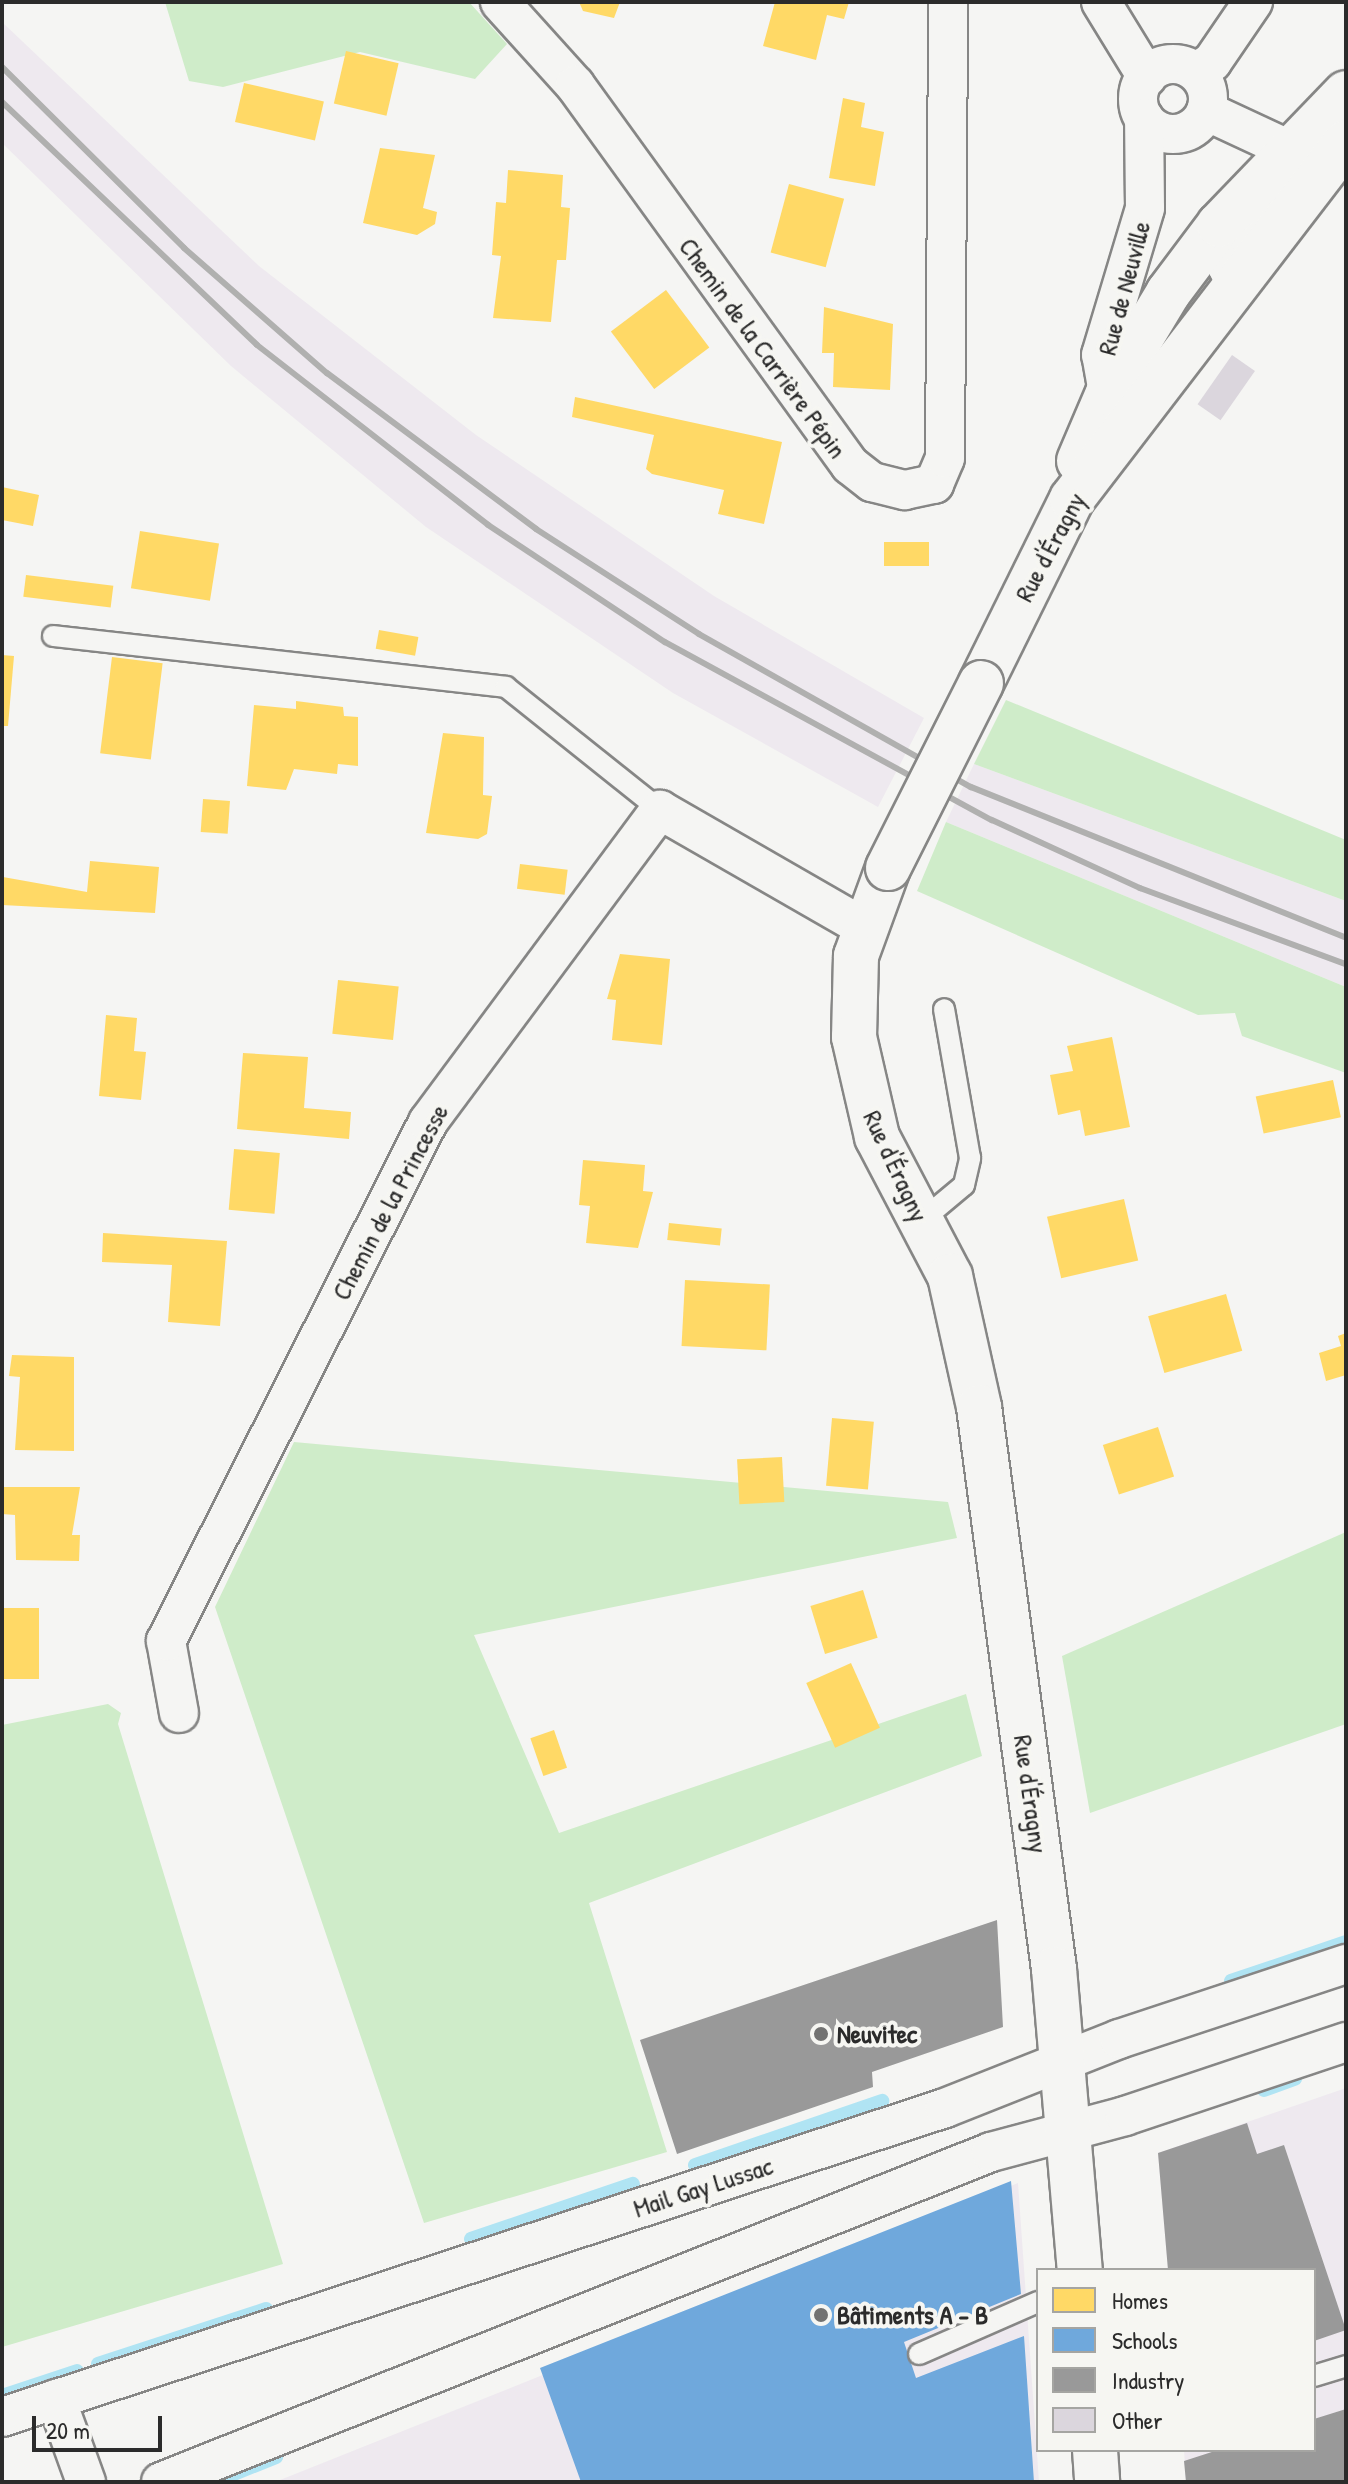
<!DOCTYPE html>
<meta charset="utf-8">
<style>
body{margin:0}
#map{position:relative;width:1348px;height:2484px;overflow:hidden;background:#f5f5f3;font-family:"Patrick Hand",sans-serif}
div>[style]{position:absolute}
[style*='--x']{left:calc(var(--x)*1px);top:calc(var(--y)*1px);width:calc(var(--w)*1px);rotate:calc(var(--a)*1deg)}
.built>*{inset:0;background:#eee9ef}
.green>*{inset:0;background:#cfecc9}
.homes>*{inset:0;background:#ffd966;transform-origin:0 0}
.schools>*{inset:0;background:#6fa8dc}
.industry>*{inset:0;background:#999}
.stream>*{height:14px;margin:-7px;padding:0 7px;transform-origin:7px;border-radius:7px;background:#b0e4f3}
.building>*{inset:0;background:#dbd6dd;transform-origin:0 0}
.roads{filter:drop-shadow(2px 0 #868685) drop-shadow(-2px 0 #868685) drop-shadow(0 2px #868685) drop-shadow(0 -2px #868685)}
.service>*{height:20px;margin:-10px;padding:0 10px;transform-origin:10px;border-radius:10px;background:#f5f5f3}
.minor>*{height:38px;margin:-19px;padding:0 19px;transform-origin:19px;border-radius:19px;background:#f5f5f3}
.minor>.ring{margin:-19px;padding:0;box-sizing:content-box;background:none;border:38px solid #f5f5f3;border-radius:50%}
.tertiary>*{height:44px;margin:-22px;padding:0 22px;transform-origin:22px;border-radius:22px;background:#f5f5f3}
.rail>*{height:6px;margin:-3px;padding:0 3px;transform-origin:3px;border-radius:3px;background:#b0b0af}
.bridges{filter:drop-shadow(2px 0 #868685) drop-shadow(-2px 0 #868685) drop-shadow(0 2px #868685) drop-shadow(0 -2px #868685)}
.tertiary-bridge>*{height:44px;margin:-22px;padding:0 22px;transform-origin:22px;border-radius:22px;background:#f5f5f3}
.dots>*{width:22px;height:22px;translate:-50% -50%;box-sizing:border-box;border:4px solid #f6f6f2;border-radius:50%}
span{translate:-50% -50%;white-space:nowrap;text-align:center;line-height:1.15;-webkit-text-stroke:8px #f6f6f2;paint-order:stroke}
.street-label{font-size:26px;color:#2b2b2b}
.poi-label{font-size:26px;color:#2b2b2b;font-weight:700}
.left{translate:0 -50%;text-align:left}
.frame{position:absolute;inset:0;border:4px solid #2b2b2b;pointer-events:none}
.legend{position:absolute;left:1036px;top:2268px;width:280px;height:184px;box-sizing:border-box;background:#f6f6f2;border:2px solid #a5a5a2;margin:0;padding:10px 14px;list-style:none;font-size:24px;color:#2b2b2b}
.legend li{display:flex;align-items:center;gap:16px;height:40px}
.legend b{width:40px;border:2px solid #a5a5a2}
.scale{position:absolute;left:32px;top:2416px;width:130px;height:36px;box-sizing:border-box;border:4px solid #2b2b2b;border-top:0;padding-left:10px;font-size:24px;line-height:28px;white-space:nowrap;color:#2b2b2b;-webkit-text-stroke:6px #f6f6f2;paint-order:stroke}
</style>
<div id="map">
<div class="built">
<i style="clip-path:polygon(2px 22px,259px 266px,476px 435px,714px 596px,924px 718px,878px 807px,673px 693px,426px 527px,231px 366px,2px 143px)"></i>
<i style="clip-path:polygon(974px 764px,1346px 901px,1346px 987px,946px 822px)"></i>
<i style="clip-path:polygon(1346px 2088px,1346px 2482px,1186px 2482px,1184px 2450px,1314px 2450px,1314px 2270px,1168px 2270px,1158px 2153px)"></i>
<i style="clip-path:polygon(1018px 2183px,1039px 2482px,275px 2482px,508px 2389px)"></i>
</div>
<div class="green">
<i style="clip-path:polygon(165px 2px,469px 2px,507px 44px,475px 79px,360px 52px,223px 87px,189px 81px)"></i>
<i style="clip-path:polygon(1006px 700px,1346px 840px,1346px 901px,974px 764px)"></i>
<i style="clip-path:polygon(946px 822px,1346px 987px,1346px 1073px,1242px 1036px,1235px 1013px,1198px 1015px,917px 891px)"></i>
<i style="clip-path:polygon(294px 1442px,948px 1502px,957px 1538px,474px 1635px,559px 1833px,966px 1694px,982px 1756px,589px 1903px,667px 2152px,424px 2223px,215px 1607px)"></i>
<i style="clip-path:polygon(1346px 1532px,1346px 1724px,1090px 1813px,1062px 1656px)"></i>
<i style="clip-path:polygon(108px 1704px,121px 1713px,118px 1724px,283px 2264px,2px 2347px,2px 1725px)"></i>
</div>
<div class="homes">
<i style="clip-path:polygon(579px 2px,620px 2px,614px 18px,583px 11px)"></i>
<i style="clip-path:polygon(775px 2px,849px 2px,844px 19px,827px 15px,816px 60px,763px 46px)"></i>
<i style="left:346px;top:51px;width:54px;height:54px;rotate:13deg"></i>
<i style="left:244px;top:83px;width:82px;height:40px;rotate:13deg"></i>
<i style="clip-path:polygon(843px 98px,865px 103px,861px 127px,884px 132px,875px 186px,829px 178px)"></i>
<i style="clip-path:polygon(380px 148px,435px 155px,423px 208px,437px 212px,435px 224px,417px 235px,363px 223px)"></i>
<i style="clip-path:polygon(508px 170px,563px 175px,561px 207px,570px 208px,566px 260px,557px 260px,551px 322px,493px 318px,501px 256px,492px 255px,496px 202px,506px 203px)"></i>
<i style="left:789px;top:184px;width:57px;height:71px;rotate:15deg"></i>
<i style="left:666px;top:290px;width:72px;height:69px;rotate:53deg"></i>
<i style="clip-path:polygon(824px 307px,893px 324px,890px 390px,833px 387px,834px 353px,822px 353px)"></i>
<i style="clip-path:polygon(575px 397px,782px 442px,764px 524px,718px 514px,724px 490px,652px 474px,646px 469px,654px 435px,572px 417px)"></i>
<i style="clip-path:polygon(2px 487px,39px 495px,33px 526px,2px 520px)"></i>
<i style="left:140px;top:531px;width:80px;height:58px;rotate:9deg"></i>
<i style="left:929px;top:542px;width:24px;height:45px;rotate:90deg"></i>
<i style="left:26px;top:575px;width:88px;height:22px;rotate:7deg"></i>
<i style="left:379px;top:630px;width:40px;height:19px;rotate:10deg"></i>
<i style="clip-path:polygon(2px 655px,14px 656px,8px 726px,2px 726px)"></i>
<i style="left:112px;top:657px;width:51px;height:97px;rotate:7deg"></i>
<i style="clip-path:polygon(296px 701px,343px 707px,344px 716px,358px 717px,358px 766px,338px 764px,337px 774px,294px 769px,286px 790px,247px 786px,254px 705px,296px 709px)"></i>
<i style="clip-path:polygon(443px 733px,484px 737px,483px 795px,492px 796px,487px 834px,478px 839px,426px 833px)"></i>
<i style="left:203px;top:799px;width:27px;height:33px;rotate:4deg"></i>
<i style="clip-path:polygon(90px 861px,159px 867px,155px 913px,2px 905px,3px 877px,87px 892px)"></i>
<i style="left:520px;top:864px;width:48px;height:25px;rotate:7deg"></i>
<i style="clip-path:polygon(620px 954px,670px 959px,662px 1045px,612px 1040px,616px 1000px,607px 999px)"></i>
<i style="left:338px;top:980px;width:61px;height:54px;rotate:6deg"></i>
<i style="clip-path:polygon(106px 1015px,137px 1018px,134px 1051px,146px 1052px,141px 1100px,99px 1096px)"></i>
<i style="clip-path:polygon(1112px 1037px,1130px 1127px,1085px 1136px,1080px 1110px,1058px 1115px,1050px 1075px,1073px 1071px,1067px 1046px)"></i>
<i style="clip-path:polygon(243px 1053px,308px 1057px,304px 1108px,351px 1112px,349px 1139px,237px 1129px)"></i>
<i style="left:1333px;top:1080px;width:38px;height:79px;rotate:78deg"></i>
<i style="left:234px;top:1149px;width:46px;height:61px;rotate:5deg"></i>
<i style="clip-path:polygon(583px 1160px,645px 1165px,643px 1191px,653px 1192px,638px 1248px,586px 1243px,590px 1206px,579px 1205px)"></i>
<i style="left:1124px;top:1199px;width:63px;height:79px;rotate:77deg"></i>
<i style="left:669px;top:1223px;width:53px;height:17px;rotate:6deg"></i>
<i style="clip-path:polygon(103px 1233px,227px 1241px,220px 1326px,168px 1322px,172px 1265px,102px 1262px)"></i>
<i style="left:685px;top:1280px;width:85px;height:66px;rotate:3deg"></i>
<i style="left:1226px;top:1294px;width:59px;height:81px;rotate:74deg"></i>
<i style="clip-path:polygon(1346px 1333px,1346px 1375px,1326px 1381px,1319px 1353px,1341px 1346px,1338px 1336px)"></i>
<i style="clip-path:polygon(12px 1355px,74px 1357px,74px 1451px,15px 1450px,20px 1377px,9px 1376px)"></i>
<i style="left:832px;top:1418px;width:42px;height:68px;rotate:5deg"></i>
<i style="left:1158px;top:1427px;width:52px;height:58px;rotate:72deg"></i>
<i style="left:782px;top:1457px;width:45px;height:45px;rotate:87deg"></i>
<i style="clip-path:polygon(2px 1487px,80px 1487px,72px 1535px,80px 1535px,79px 1561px,16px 1560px,15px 1515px,2px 1514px)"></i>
<i style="left:863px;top:1590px;width:50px;height:55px;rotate:73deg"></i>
<i style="left:2px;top:1608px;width:37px;height:71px"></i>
<i style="left:851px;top:1663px;width:71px;height:49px;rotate:66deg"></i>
<i style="left:554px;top:1730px;width:40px;height:25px;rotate:71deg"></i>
</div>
<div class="schools">
<i style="clip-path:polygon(1011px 2181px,1021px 2294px,904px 2342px,916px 2378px,1024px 2336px,1034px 2482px,581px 2482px,540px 2368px)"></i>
</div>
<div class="industry">
<i style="clip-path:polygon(997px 1920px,1003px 2027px,872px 2072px,873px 2087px,677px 2154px,640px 2040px)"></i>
<i style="clip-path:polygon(1247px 2123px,1257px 2154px,1284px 2145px,1346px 2330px,1314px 2341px,1314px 2270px,1168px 2270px,1158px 2153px)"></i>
<i style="clip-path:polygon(1346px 2409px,1346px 2482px,1186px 2482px,1184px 2461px,1218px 2450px,1314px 2450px,1314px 2419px)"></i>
</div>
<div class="stream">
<i style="--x:1231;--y:1981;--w:121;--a:-18.7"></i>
<i style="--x:1264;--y:2090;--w:33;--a:-20"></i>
<i style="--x:695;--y:2165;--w:198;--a:-18.9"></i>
<i style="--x:471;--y:2239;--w:171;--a:-18.8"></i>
<i style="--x:98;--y:2364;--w:177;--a:-18.1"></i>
<i style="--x:2;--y:2396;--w:79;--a:-18.4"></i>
<i style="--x:214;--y:2482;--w:67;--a:-22"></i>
</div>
<div class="building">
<i style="left:1232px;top:355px;width:28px;height:60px;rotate:35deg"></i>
</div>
<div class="roads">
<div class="service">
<i style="--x:53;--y:636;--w:456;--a:6.4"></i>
<i style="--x:506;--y:687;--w:197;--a:38.6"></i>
<i style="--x:921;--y:1221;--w:56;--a:-39.9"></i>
<i style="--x:964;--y:1185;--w:28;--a:-77"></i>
<i style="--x:970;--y:1158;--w:151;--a:-99.9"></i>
<i style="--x:919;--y:2354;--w:130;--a:-23.6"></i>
<i style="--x:1314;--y:2376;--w:34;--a:-17"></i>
</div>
<div class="minor">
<i style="--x:500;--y:2;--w:112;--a:47.9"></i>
<i style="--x:575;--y:85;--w:469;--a:54.1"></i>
<i style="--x:850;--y:465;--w:28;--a:38"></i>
<i style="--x:872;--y:482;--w:34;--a:14"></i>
<i style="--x:905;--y:490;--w:30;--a:-12"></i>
<i style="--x:934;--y:484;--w:28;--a:-67"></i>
<i style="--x:945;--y:458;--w:456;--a:-89.6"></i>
<i style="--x:1101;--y:2;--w:88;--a:58.5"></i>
<i class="ring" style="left:1138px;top:64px;width:32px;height:32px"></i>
<i style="--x:1196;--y:72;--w:19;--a:-32"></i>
<i style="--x:1212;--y:62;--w:73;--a:-55.7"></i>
<i style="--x:1206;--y:111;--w:90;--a:24.9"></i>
<i style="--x:1288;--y:149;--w:23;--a:88"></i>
<i style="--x:1289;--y:172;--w:97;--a:126.2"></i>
<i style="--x:1232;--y:250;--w:17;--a:107"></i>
<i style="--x:1227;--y:266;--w:19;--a:65"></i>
<i style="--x:1108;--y:393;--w:39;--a:-100"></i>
<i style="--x:1101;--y:355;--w:153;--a:-73.3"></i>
<i style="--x:1145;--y:208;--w:90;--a:-90.6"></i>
<i style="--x:179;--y:1713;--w:73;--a:-100.2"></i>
<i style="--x:166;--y:1641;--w:581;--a:-63.21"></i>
<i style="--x:428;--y:1122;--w:389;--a:-53.4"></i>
<i style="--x:660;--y:810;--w:233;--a:29.9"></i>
<i style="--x:56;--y:2399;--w:88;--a:70.1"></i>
<i style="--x:2;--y:2417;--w:992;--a:-18.14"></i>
<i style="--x:945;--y:2108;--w:187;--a:-21.6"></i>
<i style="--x:1119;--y:2039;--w:239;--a:-18.3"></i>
<i style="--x:161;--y:2482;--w:893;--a:-21.68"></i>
<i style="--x:991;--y:2152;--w:139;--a:-15"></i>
<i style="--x:1125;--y:2116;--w:233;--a:-18.5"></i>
</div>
<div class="tertiary">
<i style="--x:1079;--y:461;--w:74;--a:-66.9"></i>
<i style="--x:1108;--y:393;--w:117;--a:-59"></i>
<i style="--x:1168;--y:293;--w:85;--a:-53.1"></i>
<i style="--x:1219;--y:225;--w:183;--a:-46.1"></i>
<i style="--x:981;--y:683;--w:205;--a:-63.7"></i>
<i style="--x:1072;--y:499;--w:450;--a:-52.5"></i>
<i style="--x:888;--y:868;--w:94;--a:110"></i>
<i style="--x:856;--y:956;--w:81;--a:91.4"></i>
<i style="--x:854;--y:1037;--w:103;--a:77"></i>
<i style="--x:877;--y:1137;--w:157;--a:62.3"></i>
<i style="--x:950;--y:1276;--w:134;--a:77.5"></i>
<i style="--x:979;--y:1407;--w:567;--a:82.4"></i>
<i style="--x:1054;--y:1969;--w:302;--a:85.1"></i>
<i style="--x:1095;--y:2450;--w:32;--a:86"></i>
</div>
</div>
<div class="rail">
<i style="--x:2;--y:67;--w:257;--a:44.8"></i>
<i style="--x:184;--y:248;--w:190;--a:41.2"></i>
<i style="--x:327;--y:373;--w:261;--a:36.7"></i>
<i style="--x:536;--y:529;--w:194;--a:32.8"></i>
<i style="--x:699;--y:634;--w:312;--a:29.4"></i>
<i style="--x:971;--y:787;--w:404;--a:21.9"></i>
<i style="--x:2;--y:102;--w:352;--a:43.6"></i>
<i style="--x:257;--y:345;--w:293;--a:37.9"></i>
<i style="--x:488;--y:525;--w:212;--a:33.5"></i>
<i style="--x:665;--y:642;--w:372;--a:28.6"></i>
<i style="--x:992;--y:820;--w:163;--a:24.7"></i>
<i style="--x:1140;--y:888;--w:220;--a:20.3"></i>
</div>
<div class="bridges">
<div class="tertiary-bridge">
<i style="--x:888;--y:868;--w:207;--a:-63.3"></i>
</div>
</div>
<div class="dots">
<i style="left:821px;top:2034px;background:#727271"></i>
<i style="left:821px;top:2315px;background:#727271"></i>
</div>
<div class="street-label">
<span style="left:1124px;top:288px;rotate:-75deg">Rue de Neuville</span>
<span style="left:763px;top:348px;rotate:54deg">Chemin de la Carrière Pépin</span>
<span style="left:1050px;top:547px;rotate:-62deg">Rue d'Éragny</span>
<span style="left:896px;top:1166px;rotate:65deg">Rue d'Éragny</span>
<span style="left:390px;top:1202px;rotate:-62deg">Chemin de la Princesse</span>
<span style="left:1031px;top:1794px;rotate:82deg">Rue d'Éragny</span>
<span style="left:703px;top:2187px;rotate:-18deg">Mail Gay Lussac</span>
</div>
<div class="poi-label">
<span class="left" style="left:837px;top:2034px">Neuvitec</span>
<span class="left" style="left:837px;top:2315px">Bâtiments A - B</span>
</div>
<div class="frame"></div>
<ul class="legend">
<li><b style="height:22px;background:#ffd966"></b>Homes</li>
<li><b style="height:22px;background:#6fa8dc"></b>Schools</li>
<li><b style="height:22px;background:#999"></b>Industry</li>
<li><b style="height:22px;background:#dbd6dd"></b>Other</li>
</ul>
<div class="scale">20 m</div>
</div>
